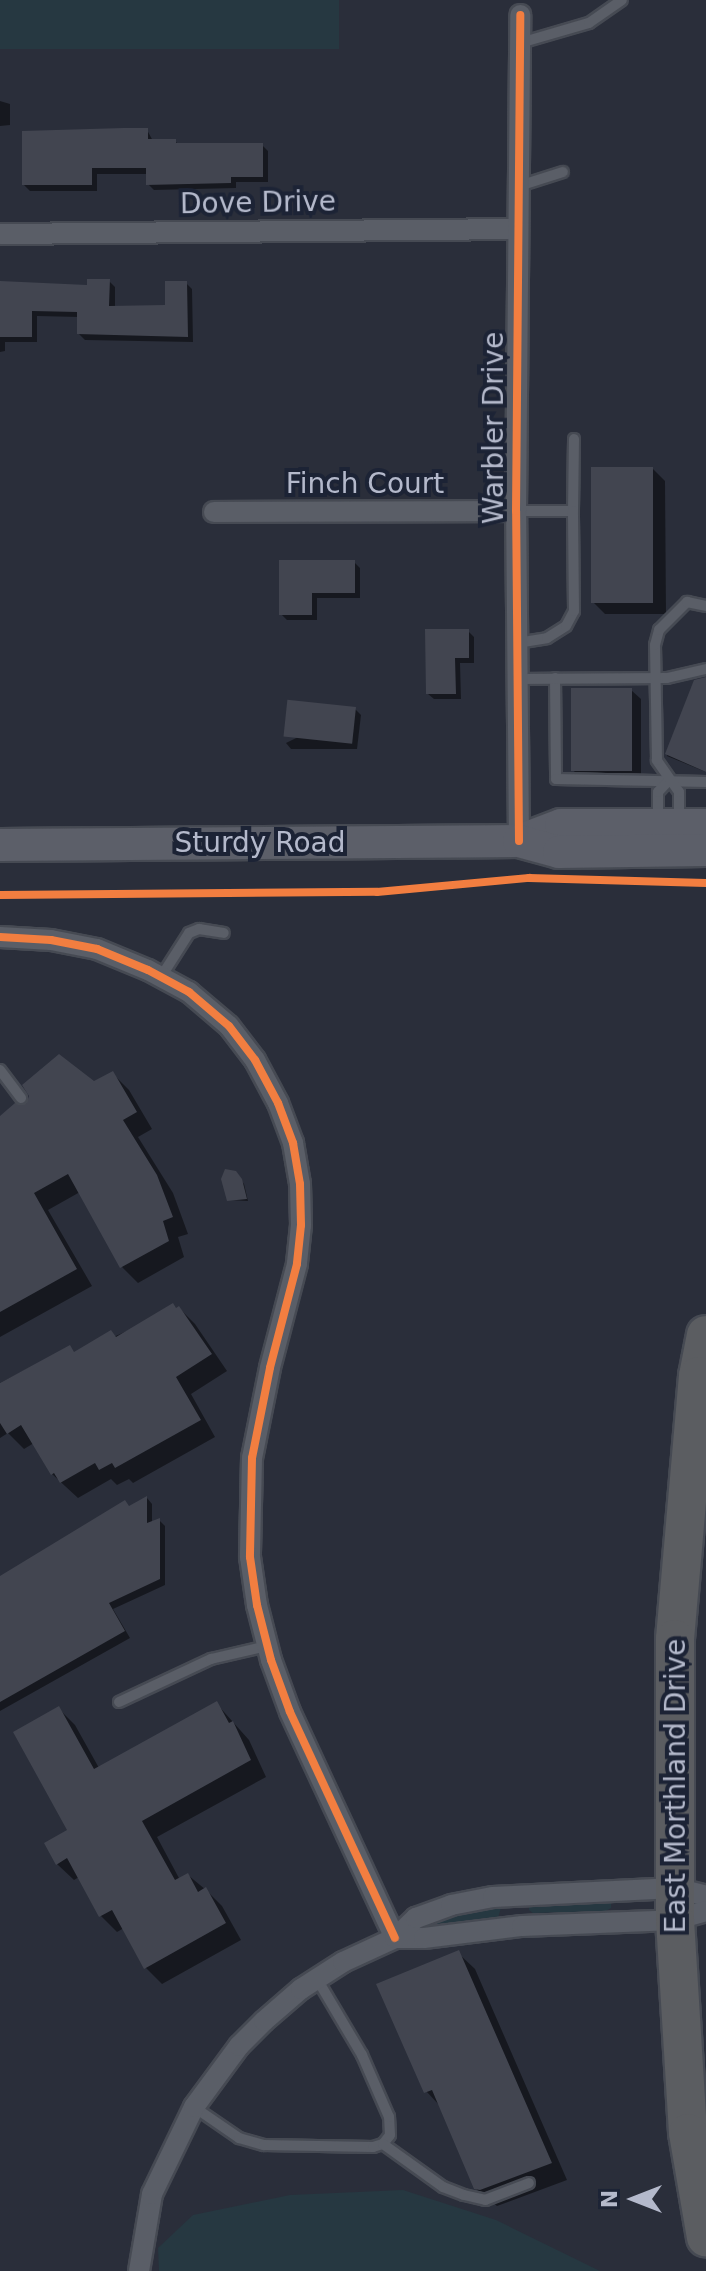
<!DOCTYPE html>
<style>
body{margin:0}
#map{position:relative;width:706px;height:2271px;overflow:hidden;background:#2a2e3a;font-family:"DejaVu Sans",sans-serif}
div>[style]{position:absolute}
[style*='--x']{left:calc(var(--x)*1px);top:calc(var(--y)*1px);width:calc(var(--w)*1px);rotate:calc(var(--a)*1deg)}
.green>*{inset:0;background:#263841;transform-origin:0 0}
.shadow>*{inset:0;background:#0007}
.building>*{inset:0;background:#424550;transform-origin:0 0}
.roads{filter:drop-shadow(2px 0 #464a53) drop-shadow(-2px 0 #464a53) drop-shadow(0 2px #464a53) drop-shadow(0 -2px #464a53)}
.lane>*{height:10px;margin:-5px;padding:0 5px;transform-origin:5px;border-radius:5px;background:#5a5e67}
.street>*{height:20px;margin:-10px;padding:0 10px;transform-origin:10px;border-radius:10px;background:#5a5e67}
.primary>*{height:32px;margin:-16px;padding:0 16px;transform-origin:16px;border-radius:16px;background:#5c5f69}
.highway>*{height:38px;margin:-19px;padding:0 19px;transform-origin:19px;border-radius:19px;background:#5b5d61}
.cycleway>*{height:8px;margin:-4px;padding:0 4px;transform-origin:4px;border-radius:4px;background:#f27e40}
span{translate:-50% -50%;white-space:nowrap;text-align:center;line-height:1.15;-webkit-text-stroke:8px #1c2335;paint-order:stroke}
.street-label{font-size:28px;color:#b4b9cb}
.north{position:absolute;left:594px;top:2159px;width:80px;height:80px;-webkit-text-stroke:6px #1c2335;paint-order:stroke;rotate:270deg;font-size:22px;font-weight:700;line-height:32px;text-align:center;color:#b4b9cb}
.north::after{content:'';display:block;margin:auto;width:28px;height:36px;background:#b4b9cb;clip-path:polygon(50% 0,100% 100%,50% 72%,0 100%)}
</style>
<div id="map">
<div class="green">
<i style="left:0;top:0;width:339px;height:49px"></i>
<i style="clip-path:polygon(611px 1900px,611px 1908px,606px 1911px,533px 1913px,529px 1910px,529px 1903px)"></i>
<i style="clip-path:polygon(496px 1906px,501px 1908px,498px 1918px,417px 1930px,463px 1912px)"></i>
<i style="clip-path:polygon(403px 2190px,496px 2220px,600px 2271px,159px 2271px,158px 2248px,193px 2215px,290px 2195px)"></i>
</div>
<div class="shadow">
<i style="clip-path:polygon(0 101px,10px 104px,10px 125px,0 126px)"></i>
<i style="clip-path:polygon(147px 130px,153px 141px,175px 141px,179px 145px,262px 145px,268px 151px,268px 182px,236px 182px,236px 188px,154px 190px,148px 184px,148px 174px,97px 174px,97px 191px,30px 191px,24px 185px)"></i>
<i style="clip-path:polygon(109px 281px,115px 287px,115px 308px,167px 307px,186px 283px,192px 289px,193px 342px,85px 340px,79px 334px,79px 317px,37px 316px,37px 342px,5px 342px,5px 351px,0 352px,0 284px,89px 287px)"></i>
<i style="clip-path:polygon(653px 469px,665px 481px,666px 614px,605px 614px,593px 602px)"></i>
<i style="clip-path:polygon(354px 562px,360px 568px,360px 598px,317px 598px,317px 620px,287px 620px,281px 614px)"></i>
<i style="clip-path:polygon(468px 631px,474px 637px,474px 663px,460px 663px,461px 699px,434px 699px,428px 694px)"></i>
<i style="clip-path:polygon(706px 679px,706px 772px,667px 756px,695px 682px)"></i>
<i style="clip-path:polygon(631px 690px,641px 699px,641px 781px,582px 780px,573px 770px)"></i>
<i style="clip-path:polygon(355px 709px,361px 715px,357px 749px,291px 749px,286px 743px)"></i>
<i style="clip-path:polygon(113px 1074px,129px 1090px,152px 1129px,138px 1137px,173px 1193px,188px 1234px,178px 1237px,184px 1257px,138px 1283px,122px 1267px,80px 1192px,48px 1210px,92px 1286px,0 1337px,0 1119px)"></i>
<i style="clip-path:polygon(235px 1173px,244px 1184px,248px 1201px,229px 1200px)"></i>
<i style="clip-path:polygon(179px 1308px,195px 1324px,227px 1371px,191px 1394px,215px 1437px,133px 1483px,129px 1479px,117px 1485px,111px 1479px,78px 1498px,52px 1474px,34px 1443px,24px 1449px,8px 1433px,0 1438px,0 1383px,69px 1347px,75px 1354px)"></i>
<i style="clip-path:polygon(147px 1498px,152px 1504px,152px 1523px,159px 1520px,165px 1526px,165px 1585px,113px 1609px,130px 1638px,0 1711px,0 1578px)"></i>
<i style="clip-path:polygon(216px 1703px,249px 1740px,266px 1777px,157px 1837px,180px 1880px,188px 1875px,206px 1890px,222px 1906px,241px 1940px,162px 1984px,146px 1968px,124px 1928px,117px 1932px,101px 1916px,79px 1877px,74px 1880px,57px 1864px,70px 1831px,59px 1709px,75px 1725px,99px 1768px)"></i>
<i style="clip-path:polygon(458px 1953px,475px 1969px,567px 2180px,497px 2206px,475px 2188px,441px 2107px,426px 2091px)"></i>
</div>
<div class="building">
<i style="clip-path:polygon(124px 128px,148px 128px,148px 139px,176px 139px,176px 143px,263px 143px,263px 177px,231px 177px,231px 183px,146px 185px,146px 168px,92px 168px,92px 185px,22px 185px,22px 131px)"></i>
<i style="clip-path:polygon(87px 279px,110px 279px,109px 306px,165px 305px,165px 281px,187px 281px,188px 337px,77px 334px,77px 312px,32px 311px,32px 337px,0 337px,0 281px,87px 285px)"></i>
<i style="left:591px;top:467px;width:62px;height:136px"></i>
<i style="clip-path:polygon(279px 560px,355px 560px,355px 593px,312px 593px,312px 615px,279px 615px)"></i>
<i style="clip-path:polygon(425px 629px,469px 629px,469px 658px,455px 658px,456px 694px,426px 694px)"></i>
<i style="clip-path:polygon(706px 677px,706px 772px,665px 754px,694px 680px)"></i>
<i style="left:571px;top:688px;width:61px;height:83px"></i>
<i style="left:356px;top:707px;width:37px;height:69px;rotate:96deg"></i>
<i style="clip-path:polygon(59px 1054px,94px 1081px,113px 1071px,137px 1112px,123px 1120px,157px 1175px,173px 1217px,163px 1221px,169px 1241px,120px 1268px,68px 1174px,34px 1193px,77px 1269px,0 1312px,0 1116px,15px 1103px,26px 1104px,29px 1096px,22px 1085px)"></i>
<i style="clip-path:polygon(225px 1169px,236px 1171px,242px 1179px,247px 1199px,227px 1201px,221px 1179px)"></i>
<i style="clip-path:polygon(173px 1303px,176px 1308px,179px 1306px,212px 1354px,176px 1377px,201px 1420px,115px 1468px,112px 1463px,99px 1470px,95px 1463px,60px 1483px,54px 1473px,51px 1475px,21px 1425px,7px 1434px,0 1423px,0 1383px,70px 1345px,74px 1352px,111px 1330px,116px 1337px)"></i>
<i style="clip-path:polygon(147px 1496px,147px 1523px,160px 1518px,160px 1579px,109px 1603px,125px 1631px,0 1702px,0 1576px,125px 1500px,129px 1506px)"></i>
<i style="clip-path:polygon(217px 1701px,229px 1723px,233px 1721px,251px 1760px,142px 1821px,175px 1880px,188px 1873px,198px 1892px,206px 1887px,226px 1923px,144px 1969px,112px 1910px,99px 1917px,67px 1858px,56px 1865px,44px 1843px,67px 1830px,13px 1732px,59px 1706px,94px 1769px)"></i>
<i style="clip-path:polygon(459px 1950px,552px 2163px,480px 2190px,474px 2189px,432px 2090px,424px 2093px,376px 1984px)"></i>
</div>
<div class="roads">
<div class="lane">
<i style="--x:520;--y:43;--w:72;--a:-16.2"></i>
<i style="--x:589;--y:23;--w:40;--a:-34.9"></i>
<i style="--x:519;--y:186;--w:46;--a:-17.7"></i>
<i style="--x:516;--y:511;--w:57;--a:0"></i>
<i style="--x:573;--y:511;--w:72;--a:-89.2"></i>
<i style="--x:517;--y:643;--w:30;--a:-9"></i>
<i style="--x:547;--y:638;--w:22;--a:-32"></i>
<i style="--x:566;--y:626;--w:17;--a:-62"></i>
<i style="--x:574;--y:611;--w:100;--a:-90.6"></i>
<i style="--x:555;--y:678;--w:101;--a:89.4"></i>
<i style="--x:556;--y:779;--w:150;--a:1.1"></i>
<i style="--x:518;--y:679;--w:149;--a:-0.4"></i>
<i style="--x:667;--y:678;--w:40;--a:-13"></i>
<i style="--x:658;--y:822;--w:30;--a:-90"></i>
<i style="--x:658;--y:792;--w:16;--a:-47"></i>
<i style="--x:679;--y:822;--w:30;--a:-90"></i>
<i style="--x:679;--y:792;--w:39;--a:-125"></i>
<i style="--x:657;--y:760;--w:115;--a:-91"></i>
<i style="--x:655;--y:645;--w:16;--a:-75"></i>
<i style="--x:659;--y:630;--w:40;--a:-45"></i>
<i style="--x:687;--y:602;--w:19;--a:12"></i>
<i style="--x:161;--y:977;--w:52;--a:-57.5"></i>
<i style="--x:189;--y:933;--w:11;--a:-22"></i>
<i style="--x:199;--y:929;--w:25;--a:9"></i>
<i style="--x:0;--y:1070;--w:35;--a:53"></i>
<i style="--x:119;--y:1702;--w:102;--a:-25.1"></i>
<i style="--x:211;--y:1659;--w:57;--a:-13.1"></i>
<i style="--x:194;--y:2107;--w:55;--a:34.6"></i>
<i style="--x:239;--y:2138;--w:26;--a:16"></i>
<i style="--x:264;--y:2145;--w:109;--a:1.1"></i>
<i style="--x:373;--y:2147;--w:10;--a:-17"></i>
<i style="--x:383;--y:2144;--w:11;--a:-52"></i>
<i style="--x:390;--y:2135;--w:18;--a:-93"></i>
<i style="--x:389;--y:2117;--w:68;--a:-113.5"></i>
<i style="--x:362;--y:2055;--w:88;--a:-120.6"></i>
<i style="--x:383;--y:2144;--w:74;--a:35.6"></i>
<i style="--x:443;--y:2187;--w:22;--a:21"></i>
<i style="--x:464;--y:2195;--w:22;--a:13"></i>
<i style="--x:485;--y:2200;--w:47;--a:-21.1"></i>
</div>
<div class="street">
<i style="--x:0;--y:234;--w:517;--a:-0.55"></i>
<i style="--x:214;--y:512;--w:302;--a:-0.2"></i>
<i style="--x:519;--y:841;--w:330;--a:-90.5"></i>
<i style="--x:516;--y:511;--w:496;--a:-89.5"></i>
<i style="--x:0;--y:937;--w:51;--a:3.4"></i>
<i style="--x:51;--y:940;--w:47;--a:11.1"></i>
<i style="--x:97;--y:949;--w:55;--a:22.4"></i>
<i style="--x:148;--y:970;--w:47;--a:28.2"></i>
<i style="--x:189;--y:992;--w:52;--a:40.4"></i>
<i style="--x:229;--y:1026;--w:43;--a:52.6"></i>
<i style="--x:255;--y:1060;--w:49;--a:61.9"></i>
<i style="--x:278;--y:1103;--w:43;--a:69.4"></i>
<i style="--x:293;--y:1143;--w:42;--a:80.3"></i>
<i style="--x:300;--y:1184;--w:41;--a:88.6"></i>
<i style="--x:301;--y:1225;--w:39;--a:96"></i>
<i style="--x:297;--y:1264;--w:107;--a:104.6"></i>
<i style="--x:270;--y:1368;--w:92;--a:101.3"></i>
<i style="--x:252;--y:1458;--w:99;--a:91.2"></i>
<i style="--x:250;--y:1557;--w:49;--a:81.7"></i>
<i style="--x:257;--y:1605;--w:57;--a:75.7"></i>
<i style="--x:271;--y:1660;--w:55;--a:69.9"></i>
<i style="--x:290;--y:1712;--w:249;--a:65.1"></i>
<i style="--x:395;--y:1938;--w:29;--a:-44"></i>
<i style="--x:416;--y:1918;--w:37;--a:-20"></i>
<i style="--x:451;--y:1905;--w:43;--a:-10.8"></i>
<i style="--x:493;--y:1897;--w:182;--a:-2.8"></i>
<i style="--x:675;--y:1888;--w:32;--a:14"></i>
<i style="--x:139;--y:2271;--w:78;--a:-80.4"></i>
<i style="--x:152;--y:2194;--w:97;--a:-64.2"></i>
<i style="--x:194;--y:2107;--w:76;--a:-53.6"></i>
<i style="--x:239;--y:2046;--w:35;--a:-45"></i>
<i style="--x:264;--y:2021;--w:49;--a:-40.9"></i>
<i style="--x:301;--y:1989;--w:50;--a:-32.7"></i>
<i style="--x:343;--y:1962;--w:57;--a:-24.8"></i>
<i style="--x:395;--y:1938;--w:29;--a:0"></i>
<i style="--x:424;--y:1938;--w:99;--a:-7"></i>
<i style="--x:522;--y:1926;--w:153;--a:-2.2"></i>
<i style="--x:675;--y:1920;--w:32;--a:-16"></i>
</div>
<div class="primary">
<i style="--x:519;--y:841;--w:45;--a:-20.9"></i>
<i style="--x:561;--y:825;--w:145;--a:0"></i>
<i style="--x:0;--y:845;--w:519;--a:-0.44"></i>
<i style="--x:519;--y:841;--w:41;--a:15.4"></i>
<i style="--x:559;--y:852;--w:147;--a:-0.8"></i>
</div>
<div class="highway">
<i style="--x:706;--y:1335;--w:42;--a:101"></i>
<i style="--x:698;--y:1376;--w:264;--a:95"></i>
<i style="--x:675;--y:1639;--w:281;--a:90"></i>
<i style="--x:675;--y:1920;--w:213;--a:86.5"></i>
<i style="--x:688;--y:2133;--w:106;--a:80.2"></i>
</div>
</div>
<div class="cycleway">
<i style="--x:519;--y:841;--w:330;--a:-90.5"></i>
<i style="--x:516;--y:511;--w:496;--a:-89.5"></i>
<i style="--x:0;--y:895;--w:377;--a:-0.5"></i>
<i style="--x:377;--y:892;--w:153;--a:-5.3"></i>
<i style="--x:529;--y:878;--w:177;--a:1.6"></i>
<i style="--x:0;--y:937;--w:51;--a:3.4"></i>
<i style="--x:51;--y:940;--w:47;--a:11.1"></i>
<i style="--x:97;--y:949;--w:55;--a:22.4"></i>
<i style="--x:148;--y:970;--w:47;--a:28.2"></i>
<i style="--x:189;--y:992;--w:52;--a:40.4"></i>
<i style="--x:229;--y:1026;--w:43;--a:52.6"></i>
<i style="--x:255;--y:1060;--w:49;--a:61.9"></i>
<i style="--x:278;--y:1103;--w:43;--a:69.4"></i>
<i style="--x:293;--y:1143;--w:42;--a:80.3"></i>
<i style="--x:300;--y:1184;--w:41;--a:88.6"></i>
<i style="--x:301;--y:1225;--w:39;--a:96"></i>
<i style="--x:297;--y:1264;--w:107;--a:104.6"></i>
<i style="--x:270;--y:1368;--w:92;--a:101.3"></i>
<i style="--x:252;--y:1458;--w:99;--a:91.2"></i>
<i style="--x:250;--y:1557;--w:49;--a:81.7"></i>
<i style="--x:257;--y:1605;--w:57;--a:75.7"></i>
<i style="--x:271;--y:1660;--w:55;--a:69.9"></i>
<i style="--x:290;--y:1712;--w:249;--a:65.1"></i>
</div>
<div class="street-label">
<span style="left:258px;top:203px;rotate:-1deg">Dove Drive</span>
<span style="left:494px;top:428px;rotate:-90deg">Warbler Drive</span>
<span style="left:365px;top:484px">Finch Court</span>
<span style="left:260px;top:843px">Sturdy Road</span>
<span style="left:676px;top:1786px;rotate:-90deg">East Morthland Drive</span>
</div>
<div class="north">N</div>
</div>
